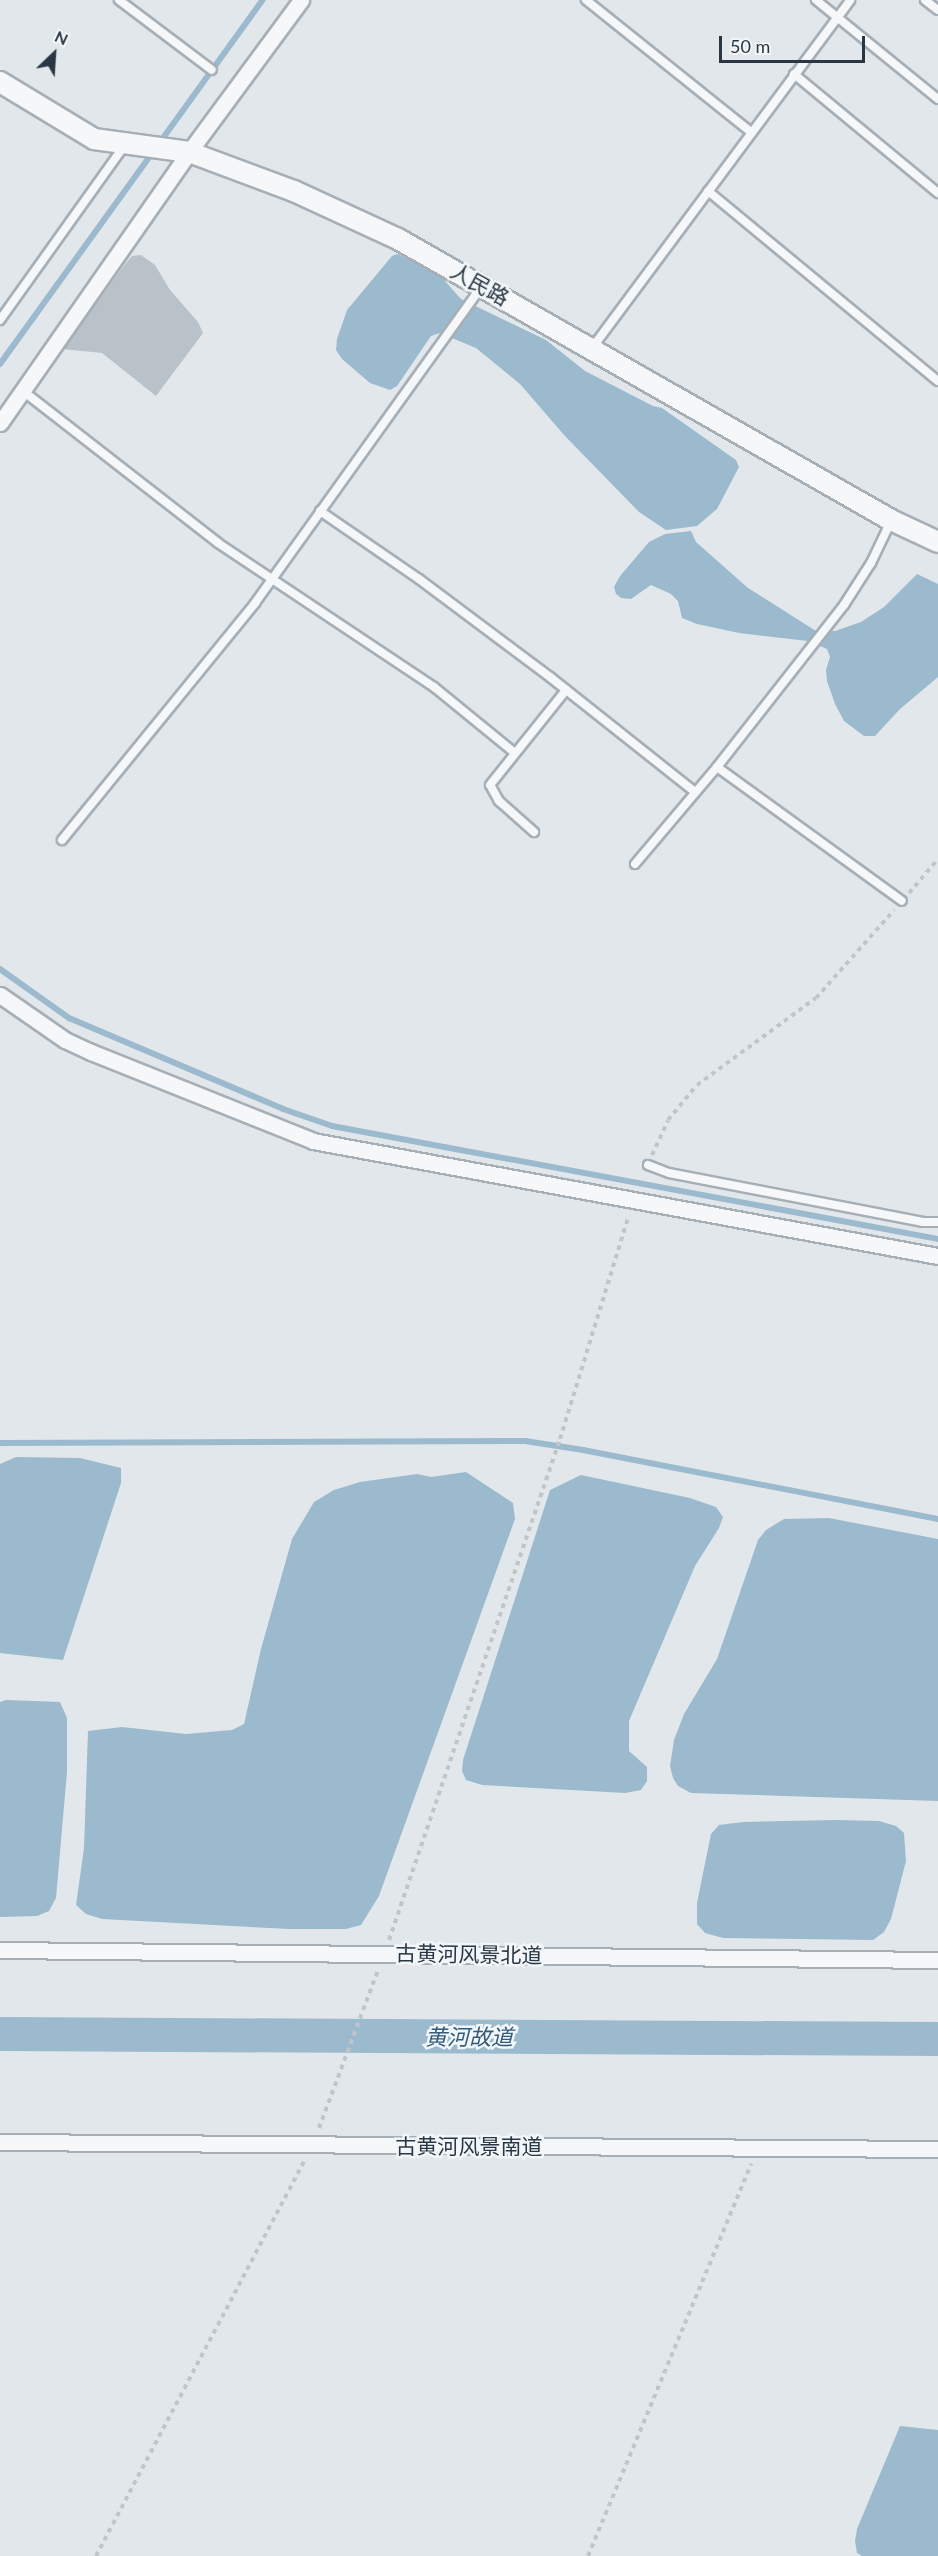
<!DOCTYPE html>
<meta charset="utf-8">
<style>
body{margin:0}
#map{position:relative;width:938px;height:2556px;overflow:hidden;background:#e2e7eb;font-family:Lato,"Noto Sans SC",sans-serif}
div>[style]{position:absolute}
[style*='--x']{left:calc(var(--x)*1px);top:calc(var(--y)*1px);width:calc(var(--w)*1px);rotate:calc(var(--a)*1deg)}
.water>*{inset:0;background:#9cbacd}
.stream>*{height:6px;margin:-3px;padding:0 3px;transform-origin:3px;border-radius:3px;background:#9cbacd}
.river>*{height:34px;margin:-17px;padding:0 17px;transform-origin:17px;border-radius:17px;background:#9cbacd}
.building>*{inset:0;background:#b9c1c9}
.path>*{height:4px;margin-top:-2px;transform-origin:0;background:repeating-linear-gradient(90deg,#c0c5ca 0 4.5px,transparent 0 9px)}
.roads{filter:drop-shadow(2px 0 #a7afb6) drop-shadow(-2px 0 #a7afb6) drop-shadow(0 2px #a7afb6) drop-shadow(0 -2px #a7afb6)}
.service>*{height:8px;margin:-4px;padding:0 4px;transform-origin:4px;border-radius:4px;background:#f5f7f9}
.minor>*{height:15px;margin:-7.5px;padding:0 7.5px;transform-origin:7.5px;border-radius:7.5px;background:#f5f7f9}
.tertiary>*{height:20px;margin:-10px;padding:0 10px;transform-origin:10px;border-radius:10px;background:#f5f7f9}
span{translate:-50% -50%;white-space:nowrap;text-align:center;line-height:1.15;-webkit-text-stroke:5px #f2f6f8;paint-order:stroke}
.street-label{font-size:21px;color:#293744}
.water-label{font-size:22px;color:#315c7b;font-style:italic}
.north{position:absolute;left:24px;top:24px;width:60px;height:60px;-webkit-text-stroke:4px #f2f6f8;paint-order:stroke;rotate:25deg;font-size:16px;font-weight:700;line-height:24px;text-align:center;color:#293744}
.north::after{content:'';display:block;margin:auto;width:21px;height:27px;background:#293744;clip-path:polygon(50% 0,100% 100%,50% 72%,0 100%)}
.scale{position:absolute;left:719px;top:36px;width:146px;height:27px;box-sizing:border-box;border:3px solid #293744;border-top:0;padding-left:8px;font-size:18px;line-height:21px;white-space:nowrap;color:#293744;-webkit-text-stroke:4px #f2f6f8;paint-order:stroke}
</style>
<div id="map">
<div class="water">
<i style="clip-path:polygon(397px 254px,436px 271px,461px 299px,546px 340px,585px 371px,653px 406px,662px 408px,736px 460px,739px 467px,717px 509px,697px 526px,666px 530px,639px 512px,564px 435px,520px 384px,476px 348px,440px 333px,431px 336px,397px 386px,390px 390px,370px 383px,342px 359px,336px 350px,337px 339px,347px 310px,392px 256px)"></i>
<i style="clip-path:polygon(691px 531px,696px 542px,748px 588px,816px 631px,835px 631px,861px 622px,884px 607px,917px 574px,938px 584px,938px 677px,900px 709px,875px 736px,864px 736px,844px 721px,835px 704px,827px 681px,826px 670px,830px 657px,827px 649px,808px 641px,739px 633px,697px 624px,682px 618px,678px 601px,671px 594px,651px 585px,631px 599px,621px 598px,616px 594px,614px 587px,620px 576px,649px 542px,665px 534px)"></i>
<i style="clip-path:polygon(16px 1457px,80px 1458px,121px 1468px,121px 1483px,63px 1660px,0 1653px,0 1464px)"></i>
<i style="clip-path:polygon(466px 1472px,513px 1503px,515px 1519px,379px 1896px,361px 1925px,346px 1929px,289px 1929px,102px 1919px,86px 1914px,76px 1905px,84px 1848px,88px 1731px,122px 1727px,186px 1734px,232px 1730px,244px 1724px,261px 1649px,292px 1539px,314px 1502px,334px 1490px,360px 1482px,417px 1474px,431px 1477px)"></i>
<i style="clip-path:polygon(581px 1475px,690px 1498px,716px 1507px,723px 1517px,719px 1528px,695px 1566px,629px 1721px,629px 1751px,647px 1767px,647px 1781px,641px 1790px,625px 1793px,482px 1785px,466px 1780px,462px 1771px,463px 1760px,550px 1490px)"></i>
<i style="clip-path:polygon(829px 1518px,938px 1539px,938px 1801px,691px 1793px,678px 1786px,673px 1778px,670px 1766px,674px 1740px,684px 1714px,717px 1659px,758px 1540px,766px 1530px,784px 1519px)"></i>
<i style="clip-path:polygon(6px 1700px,60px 1702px,67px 1718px,67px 1772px,56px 1898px,49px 1911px,37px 1916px,0 1917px,0 1702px)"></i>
<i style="clip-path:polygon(836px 1820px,879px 1821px,896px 1826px,904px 1833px,906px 1861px,891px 1919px,884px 1932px,873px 1940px,723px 1938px,705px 1933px,697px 1924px,697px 1903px,711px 1834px,719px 1825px,743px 1822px)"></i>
<i style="clip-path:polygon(900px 2426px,938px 2430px,938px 2556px,862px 2556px,857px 2553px,855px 2541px,857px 2529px)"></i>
</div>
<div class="stream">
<i style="--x:0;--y:364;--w:449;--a:-54.2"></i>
<i style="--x:0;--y:969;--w:85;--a:35.4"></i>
<i style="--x:69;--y:1018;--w:233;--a:23"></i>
<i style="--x:283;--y:1109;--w:52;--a:19.1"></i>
<i style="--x:332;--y:1126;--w:616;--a:10.56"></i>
<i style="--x:0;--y:1443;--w:525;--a:-0.22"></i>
<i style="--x:525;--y:1441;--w:59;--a:8.8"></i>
<i style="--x:583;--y:1450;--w:362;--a:11"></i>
</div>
<div class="river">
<i style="--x:0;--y:2034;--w:938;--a:0.31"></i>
</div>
<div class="building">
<i style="clip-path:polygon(141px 255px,155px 265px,170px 290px,198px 322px,203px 333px,156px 396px,102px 353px,63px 349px,125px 264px,132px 256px)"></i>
</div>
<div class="path">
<i style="--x:909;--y:893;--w:45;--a:-49.5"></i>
<i style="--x:652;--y:1155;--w:38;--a:-65"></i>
<i style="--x:668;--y:1120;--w:45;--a:-50.4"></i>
<i style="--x:697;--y:1085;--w:147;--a:-36.2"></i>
<i style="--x:816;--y:998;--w:118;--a:-48.4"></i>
<i style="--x:389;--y:1940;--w:529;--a:-71.15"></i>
<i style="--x:560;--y:1439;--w:234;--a:-72.9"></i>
<i style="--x:319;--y:2128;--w:169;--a:-69.5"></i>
<i style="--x:96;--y:2556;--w:448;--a:-62.2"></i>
<i style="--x:588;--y:2556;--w:425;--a:-67.4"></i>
</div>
<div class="roads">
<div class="service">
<i style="--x:119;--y:0;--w:116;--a:37"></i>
<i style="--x:586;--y:0;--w:211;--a:38.7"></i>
<i style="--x:816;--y:0;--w:157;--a:39.1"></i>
<i style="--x:925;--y:0;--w:16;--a:38"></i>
<i style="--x:794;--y:74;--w:187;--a:39.6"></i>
<i style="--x:708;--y:191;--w:298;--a:39.6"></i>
<i style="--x:0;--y:320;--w:214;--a:-54.5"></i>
<i style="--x:592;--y:348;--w:433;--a:-53.4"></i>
<i style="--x:23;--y:391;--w:247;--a:37.9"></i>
<i style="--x:218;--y:543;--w:260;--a:33.7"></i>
<i style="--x:434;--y:687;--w:104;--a:39.2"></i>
<i style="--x:320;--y:511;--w:120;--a:34.5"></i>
<i style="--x:419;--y:579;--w:164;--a:36.8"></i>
<i style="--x:550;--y:677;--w:184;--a:38.4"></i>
<i style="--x:717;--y:767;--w:228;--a:35.9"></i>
<i style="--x:534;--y:832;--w:47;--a:-138.5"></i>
<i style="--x:499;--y:801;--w:18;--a:-119"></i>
<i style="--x:490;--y:785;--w:122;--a:-51.3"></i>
<i style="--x:62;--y:840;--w:306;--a:-50.8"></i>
<i style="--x:255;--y:603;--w:388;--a:-54.4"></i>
<i style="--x:635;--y:864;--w:127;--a:-49.8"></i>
<i style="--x:717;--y:767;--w:206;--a:-51.9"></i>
<i style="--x:844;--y:605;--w:50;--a:-57.3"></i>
<i style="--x:871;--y:563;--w:47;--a:-64.5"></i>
<i style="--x:648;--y:1165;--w:22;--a:21"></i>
<i style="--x:669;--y:1173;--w:259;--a:10.9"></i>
<i style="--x:923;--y:1222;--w:15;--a:0"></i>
</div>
<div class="minor">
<i style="--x:0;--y:423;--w:330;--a:-55.1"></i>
<i style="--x:189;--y:152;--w:189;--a:-53.6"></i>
<i style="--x:0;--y:995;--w:79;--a:34.7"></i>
<i style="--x:65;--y:1040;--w:29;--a:25"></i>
<i style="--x:91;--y:1052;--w:239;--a:21.8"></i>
<i style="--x:313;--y:1141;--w:635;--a:10.43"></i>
<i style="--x:0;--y:1950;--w:938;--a:0.61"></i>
<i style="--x:0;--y:2142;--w:938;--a:0.43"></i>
</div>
<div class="tertiary">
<i style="--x:0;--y:82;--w:110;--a:31.2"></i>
<i style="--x:94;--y:139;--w:96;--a:7.8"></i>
<i style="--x:189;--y:152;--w:112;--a:20.4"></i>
<i style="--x:294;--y:191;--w:115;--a:24.8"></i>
<i style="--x:398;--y:239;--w:567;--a:29.68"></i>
<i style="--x:891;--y:520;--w:52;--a:25.1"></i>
</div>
</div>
<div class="street-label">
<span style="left:480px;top:284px;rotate:29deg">人民路</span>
<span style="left:469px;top:1954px;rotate:1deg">古黄河风景北道</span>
<span style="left:469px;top:2146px">古黄河风景南道</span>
</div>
<div class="water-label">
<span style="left:469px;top:2037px">黄河故道</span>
</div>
<div class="north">N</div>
<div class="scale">50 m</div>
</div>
